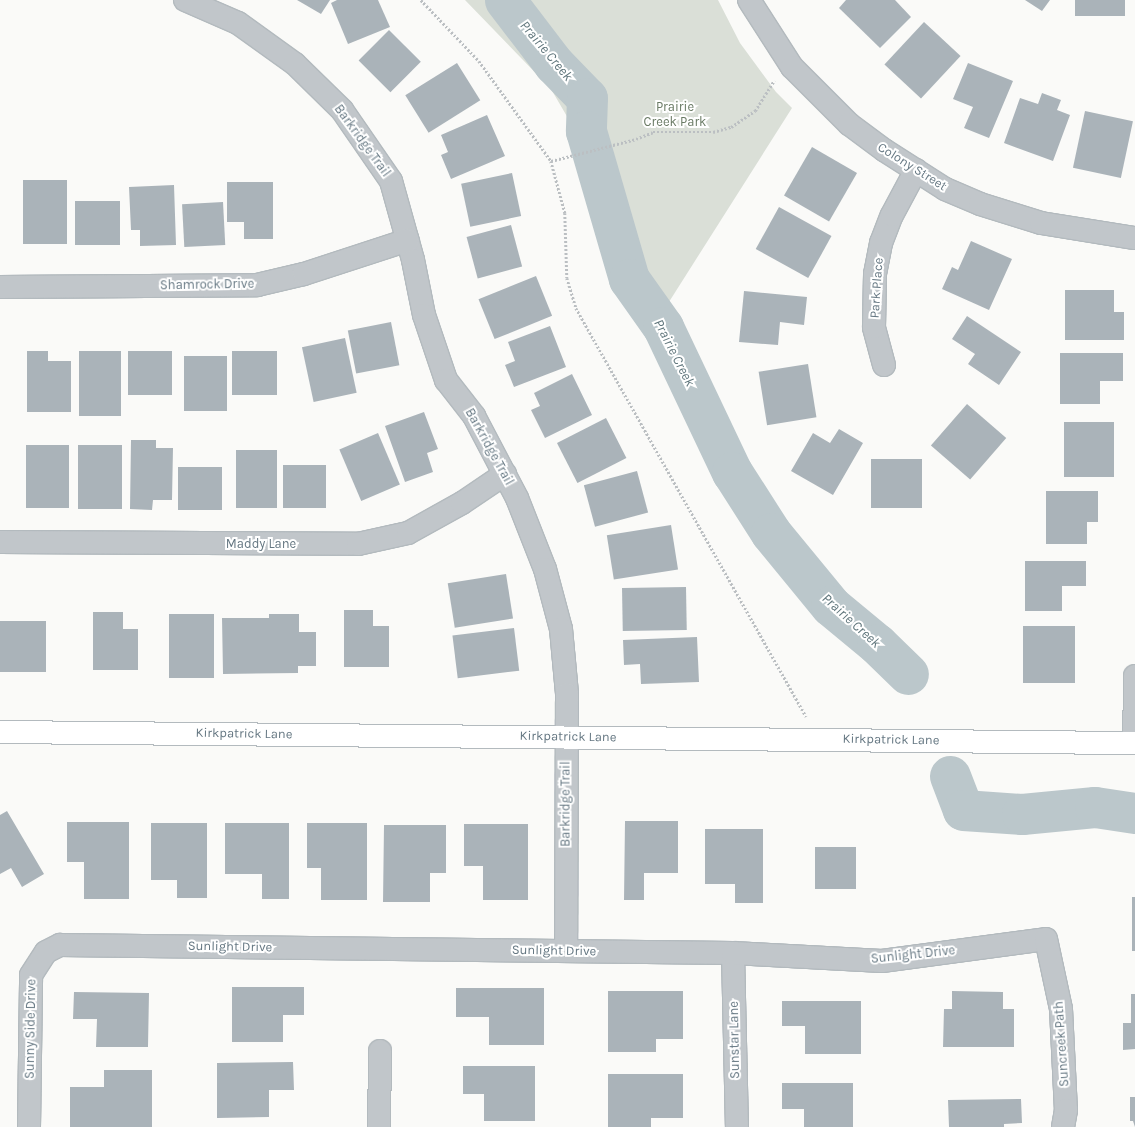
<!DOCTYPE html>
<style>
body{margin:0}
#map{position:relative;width:1135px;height:1127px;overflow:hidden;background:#fafaf8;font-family:Karla,sans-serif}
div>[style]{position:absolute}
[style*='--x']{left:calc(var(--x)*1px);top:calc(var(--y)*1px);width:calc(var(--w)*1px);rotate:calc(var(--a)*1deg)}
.green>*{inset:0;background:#dadfd7}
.river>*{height:41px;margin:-20.5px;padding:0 20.5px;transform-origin:20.5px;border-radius:20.5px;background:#bbc7cb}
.building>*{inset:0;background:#aab3b9;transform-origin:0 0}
.path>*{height:2.5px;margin-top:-1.25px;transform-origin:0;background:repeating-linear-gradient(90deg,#bbbfc2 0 2px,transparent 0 4px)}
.roads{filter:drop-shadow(1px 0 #b3babe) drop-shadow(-1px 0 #b3babe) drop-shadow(0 1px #b3babe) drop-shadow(0 -1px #b3babe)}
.street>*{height:22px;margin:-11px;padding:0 11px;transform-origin:11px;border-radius:11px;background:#c1c6ca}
.secondary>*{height:22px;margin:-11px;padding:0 11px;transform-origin:11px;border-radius:11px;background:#fff}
span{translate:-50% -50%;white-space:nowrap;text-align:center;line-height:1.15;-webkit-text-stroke:4px #fff;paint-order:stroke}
.park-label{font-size:13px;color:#697a64}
.street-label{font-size:13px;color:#657782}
.water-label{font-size:14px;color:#60767c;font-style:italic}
</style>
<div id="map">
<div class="green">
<i style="clip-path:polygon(465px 0,718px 0,740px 43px,776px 92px,792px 108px,655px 324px,606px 226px,586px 149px,551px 89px)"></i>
</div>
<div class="river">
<i style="--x:505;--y:0;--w:81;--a:52.6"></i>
<i style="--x:554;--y:64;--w:47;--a:45.9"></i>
<i style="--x:587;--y:98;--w:33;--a:92"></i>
<i style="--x:586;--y:131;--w:154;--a:73.8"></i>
<i style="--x:629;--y:279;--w:59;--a:54.7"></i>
<i style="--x:663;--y:327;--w:161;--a:64.6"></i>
<i style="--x:732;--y:472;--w:72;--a:57.4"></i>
<i style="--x:771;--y:533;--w:94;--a:50.6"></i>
<i style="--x:831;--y:606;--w:60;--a:39.6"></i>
<i style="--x:877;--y:644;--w:43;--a:44.1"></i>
<i style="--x:950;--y:776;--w:36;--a:69"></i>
<i style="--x:963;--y:810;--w:59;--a:3.9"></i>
<i style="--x:1022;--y:814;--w:73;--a:-5.5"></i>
<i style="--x:1095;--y:807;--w:40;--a:8.5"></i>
</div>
<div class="building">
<i style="clip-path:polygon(297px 0,330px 0,321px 14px)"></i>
<i style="clip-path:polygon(337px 0,378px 0,390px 27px,348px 44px,331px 3px)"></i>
<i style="clip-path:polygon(846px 0,895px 0,911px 17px,880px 48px,839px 8px)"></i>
<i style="clip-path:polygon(1025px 0,1050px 0,1042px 11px)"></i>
<i style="left:1075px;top:0;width:50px;height:16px"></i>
<i style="left:924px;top:22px;width:50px;height:58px;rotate:43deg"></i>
<i style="left:389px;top:30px;width:45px;height:43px;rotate:45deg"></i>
<i style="left:457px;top:63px;width:44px;height:61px;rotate:58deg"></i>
<i style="clip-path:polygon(968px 63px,1013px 81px,989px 138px,964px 128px,973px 107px,953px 99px)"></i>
<i style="clip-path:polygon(1042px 93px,1061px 100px,1057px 110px,1070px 115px,1053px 161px,1004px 143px,1020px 98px,1038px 104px)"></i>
<i style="left:1085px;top:111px;width:49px;height:58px;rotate:12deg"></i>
<i style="clip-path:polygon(487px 115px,505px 156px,451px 179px,441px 155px,448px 152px,441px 135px)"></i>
<i style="left:812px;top:147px;width:52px;height:56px;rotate:30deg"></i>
<i style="left:512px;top:173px;width:44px;height:52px;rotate:78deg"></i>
<i style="left:23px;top:180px;width:44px;height:64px"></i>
<i style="clip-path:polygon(227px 182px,273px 182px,273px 239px,244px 239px,244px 222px,227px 222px)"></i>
<i style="clip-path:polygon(174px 185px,176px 245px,140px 246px,140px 230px,131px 230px,129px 187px)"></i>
<i style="left:120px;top:201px;width:44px;height:45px;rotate:90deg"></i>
<i style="left:223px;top:202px;width:43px;height:41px;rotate:87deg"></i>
<i style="left:779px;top:207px;width:60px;height:48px;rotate:29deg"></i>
<i style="left:511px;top:225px;width:43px;height:46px;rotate:75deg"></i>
<i style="clip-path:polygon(971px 241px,1012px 259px,989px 310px,942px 289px,952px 267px,958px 270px)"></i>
<i style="left:536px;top:276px;width:43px;height:62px;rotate:68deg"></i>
<i style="clip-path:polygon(1065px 290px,1114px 290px,1114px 312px,1124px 312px,1124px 340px,1065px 340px)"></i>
<i style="clip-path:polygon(744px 291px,807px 297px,804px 325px,780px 322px,778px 345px,739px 342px)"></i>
<i style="clip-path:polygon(967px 316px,1021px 352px,999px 385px,968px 364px,975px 354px,952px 339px)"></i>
<i style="left:391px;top:322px;width:44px;height:44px;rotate:79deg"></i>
<i style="clip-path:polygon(550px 326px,566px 367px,514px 387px,505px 365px,515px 361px,508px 342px)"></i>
<i style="left:345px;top:338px;width:56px;height:44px;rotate:78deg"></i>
<i style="clip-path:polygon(27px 351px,48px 351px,48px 361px,71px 361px,71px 412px,27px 412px)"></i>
<i style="left:79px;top:351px;width:42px;height:65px"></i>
<i style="left:128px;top:351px;width:44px;height:44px"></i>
<i style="left:232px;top:351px;width:45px;height:44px"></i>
<i style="clip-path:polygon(1060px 353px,1123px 353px,1123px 381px,1100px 381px,1100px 404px,1060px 404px)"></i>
<i style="left:184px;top:356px;width:43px;height:55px"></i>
<i style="left:808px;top:364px;width:54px;height:50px;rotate:81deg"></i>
<i style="clip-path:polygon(572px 374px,592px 415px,545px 438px,531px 410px,540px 406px,534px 393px)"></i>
<i style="left:967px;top:404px;width:52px;height:55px;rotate:41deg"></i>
<i style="clip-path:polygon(424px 412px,438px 449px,427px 453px,433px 472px,405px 482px,385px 426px)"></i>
<i style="left:606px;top:418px;width:45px;height:55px;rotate:63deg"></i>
<i style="left:1064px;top:422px;width:50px;height:55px"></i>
<i style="clip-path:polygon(839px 429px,863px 443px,833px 495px,791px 471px,813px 433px,830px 443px)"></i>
<i style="left:378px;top:433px;width:56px;height:42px;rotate:67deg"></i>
<i style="clip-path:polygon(131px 440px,156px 440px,156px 448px,173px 448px,172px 500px,153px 500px,152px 510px,130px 509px)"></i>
<i style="left:26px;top:445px;width:43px;height:63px"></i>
<i style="left:78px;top:445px;width:44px;height:64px"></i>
<i style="left:236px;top:450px;width:41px;height:58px"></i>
<i style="left:871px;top:459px;width:51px;height:49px"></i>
<i style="left:283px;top:465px;width:43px;height:43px"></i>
<i style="left:178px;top:467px;width:44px;height:43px"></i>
<i style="left:637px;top:471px;width:43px;height:55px;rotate:75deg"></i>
<i style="clip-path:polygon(1046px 491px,1098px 491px,1098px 522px,1087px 522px,1087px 544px,1046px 544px)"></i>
<i style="left:671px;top:525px;width:45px;height:65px;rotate:81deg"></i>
<i style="clip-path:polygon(1025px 561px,1086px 561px,1086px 586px,1062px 586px,1062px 611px,1025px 611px)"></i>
<i style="left:506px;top:574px;width:45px;height:59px;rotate:81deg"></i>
<i style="left:686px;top:587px;width:43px;height:64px;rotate:89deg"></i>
<i style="clip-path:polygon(344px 610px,373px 610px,373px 626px,389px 626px,389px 667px,344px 667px)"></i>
<i style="clip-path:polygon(93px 612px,123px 612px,123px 629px,138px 629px,138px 670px,93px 670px)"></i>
<i style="left:169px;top:614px;width:45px;height:64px"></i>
<i style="clip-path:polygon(269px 614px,299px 614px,299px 632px,316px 632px,316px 666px,298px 666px,298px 673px,223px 674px,222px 618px,269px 618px)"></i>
<i style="left:0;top:621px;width:46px;height:51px"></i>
<i style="left:1023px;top:626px;width:52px;height:57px"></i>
<i style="left:514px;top:628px;width:43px;height:62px;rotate:83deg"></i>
<i style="clip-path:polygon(697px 637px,699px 682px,641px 684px,640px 664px,624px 665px,623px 640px)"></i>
<i style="clip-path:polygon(7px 811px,44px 874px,22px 887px,11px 868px,0 874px,0 815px)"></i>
<i style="clip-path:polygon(625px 821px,678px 821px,678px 873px,644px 873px,644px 900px,624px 900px)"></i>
<i style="clip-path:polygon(67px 822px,129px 822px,129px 899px,84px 899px,84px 862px,67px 862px)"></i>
<i style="clip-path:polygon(151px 823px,207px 823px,207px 898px,177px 898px,177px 880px,151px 880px)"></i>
<i style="clip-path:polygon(225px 823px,289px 823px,289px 899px,262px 899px,262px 874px,225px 874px)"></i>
<i style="clip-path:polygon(307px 823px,367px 823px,367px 900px,321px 900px,321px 868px,307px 868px)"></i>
<i style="clip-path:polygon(464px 824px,528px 824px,528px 900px,483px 900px,483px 866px,464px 866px)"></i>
<i style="clip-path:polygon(384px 825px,446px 825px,446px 873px,430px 873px,430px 902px,383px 902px)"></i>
<i style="clip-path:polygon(705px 829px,763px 829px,763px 903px,735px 903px,735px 884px,705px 884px)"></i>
<i style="left:815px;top:847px;width:41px;height:42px"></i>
<i style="left:1132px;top:897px;width:3px;height:54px"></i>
<i style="clip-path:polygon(232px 987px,304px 987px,304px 1015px,283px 1015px,283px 1042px,232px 1042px)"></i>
<i style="clip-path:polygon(456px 988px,544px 988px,544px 1045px,489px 1045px,489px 1017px,456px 1017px)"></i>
<i style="clip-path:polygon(608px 991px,683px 991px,683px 1039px,656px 1039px,656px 1052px,608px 1052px)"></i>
<i style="clip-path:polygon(952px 991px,1003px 992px,1003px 1009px,1014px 1009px,1014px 1047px,943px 1047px,944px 1009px,952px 1009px)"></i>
<i style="clip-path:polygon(74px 992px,149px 993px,148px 1047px,96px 1047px,97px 1019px,73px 1019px)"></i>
<i style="clip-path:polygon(1131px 994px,1135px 994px,1135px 1049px,1123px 1050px,1123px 1023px,1131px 1023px)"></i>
<i style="clip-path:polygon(782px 1001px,861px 1001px,861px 1054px,805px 1054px,805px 1026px,782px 1026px)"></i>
<i style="clip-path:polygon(293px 1062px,294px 1090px,269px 1090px,269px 1117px,217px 1118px,217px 1063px)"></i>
<i style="clip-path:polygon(463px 1066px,535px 1066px,535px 1121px,484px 1121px,484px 1094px,463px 1094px)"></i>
<i style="clip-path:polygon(104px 1070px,152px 1070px,152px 1127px,70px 1127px,70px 1087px,104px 1087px)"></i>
<i style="clip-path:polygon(608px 1074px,683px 1074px,683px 1118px,651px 1118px,651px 1127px,608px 1127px)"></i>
<i style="clip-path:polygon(782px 1083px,853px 1083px,853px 1127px,804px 1127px,804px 1109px,782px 1109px)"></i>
<i style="clip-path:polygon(1130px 1097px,1135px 1097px,1135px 1127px,1133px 1121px,1130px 1121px)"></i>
<i style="clip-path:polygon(1021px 1099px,1022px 1123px,1004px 1124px,1004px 1127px,949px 1127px,948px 1100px)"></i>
</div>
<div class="path">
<i style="--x:421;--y:0;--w:84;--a:46.4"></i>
<i style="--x:479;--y:61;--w:123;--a:54.2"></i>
<i style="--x:551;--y:161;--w:54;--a:74.9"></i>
<i style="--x:565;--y:213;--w:65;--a:88.2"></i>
<i style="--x:567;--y:278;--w:31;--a:73"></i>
<i style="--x:576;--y:308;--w:469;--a:60.6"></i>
<i style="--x:551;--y:161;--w:88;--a:-14.5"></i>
<i style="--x:636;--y:139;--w:18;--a:-22"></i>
<i style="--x:653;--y:132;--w:60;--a:0"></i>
<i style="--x:713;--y:132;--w:19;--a:-16"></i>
<i style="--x:731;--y:127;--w:29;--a:-34"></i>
<i style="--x:755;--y:111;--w:36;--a:-58"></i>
</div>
<div class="roads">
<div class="street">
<i style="--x:185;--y:0;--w:58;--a:23.5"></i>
<i style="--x:238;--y:23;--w:70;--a:35.7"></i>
<i style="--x:295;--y:64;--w:66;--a:44.4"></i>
<i style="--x:342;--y:110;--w:86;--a:55.4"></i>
<i style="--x:391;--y:181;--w:82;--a:74.4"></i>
<i style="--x:413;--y:260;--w:56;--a:78.7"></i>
<i style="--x:424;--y:315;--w:69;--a:71.3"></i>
<i style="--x:446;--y:380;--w:46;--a:52.1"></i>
<i style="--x:474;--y:416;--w:93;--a:62.3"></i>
<i style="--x:517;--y:498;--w:76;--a:68.5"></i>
<i style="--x:545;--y:569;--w:62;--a:75.1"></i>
<i style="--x:561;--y:629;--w:65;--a:84.7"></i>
<i style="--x:567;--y:694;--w:257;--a:90.2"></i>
<i style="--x:749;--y:0;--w:80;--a:57.3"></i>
<i style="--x:792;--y:67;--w:81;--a:45"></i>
<i style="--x:849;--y:124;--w:44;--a:36.6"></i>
<i style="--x:884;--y:150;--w:72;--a:32.6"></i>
<i style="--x:945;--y:189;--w:38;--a:23"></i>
<i style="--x:980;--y:204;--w:64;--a:17.3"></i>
<i style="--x:1041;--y:223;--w:95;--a:9.1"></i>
<i style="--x:0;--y:287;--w:257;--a:-0.4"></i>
<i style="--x:257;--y:285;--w:48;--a:-13.2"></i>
<i style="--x:304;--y:274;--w:109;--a:-18.1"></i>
<i style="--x:884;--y:365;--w:39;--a:-105"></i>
<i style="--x:874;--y:327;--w:53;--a:-88.9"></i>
<i style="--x:875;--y:274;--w:32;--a:-79"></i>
<i style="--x:881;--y:243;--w:30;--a:-69"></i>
<i style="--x:892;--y:215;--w:51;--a:-61.9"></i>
<i style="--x:0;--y:542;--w:358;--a:0.3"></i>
<i style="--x:358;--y:544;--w:51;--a:-12.4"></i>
<i style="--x:408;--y:533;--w:62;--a:-29.1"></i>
<i style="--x:462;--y:503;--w:52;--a:-34"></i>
<i style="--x:1134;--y:743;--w:67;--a:-89.1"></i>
<i style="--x:733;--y:953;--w:174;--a:88.7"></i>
<i style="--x:29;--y:1127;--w:152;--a:-89.2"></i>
<i style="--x:31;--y:975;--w:27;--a:-57"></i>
<i style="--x:46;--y:952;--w:16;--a:-27"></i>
<i style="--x:60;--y:945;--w:673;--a:0.68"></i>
<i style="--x:733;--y:953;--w:149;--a:3.1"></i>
<i style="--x:882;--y:961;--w:165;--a:-7.6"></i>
<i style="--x:1046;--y:939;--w:72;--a:77.9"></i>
<i style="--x:1061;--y:1009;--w:101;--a:87.2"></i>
<i style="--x:1066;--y:1110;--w:17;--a:100"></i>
<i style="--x:379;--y:1127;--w:76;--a:-89.2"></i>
</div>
<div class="secondary">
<i style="--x:0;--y:732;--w:1135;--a:0.56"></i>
</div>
</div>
<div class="park-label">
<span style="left:675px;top:115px">Prairie<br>Creek Park</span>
</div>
<div class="street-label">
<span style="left:362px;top:141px;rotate:54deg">Barkridge Trail</span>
<span style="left:912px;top:167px;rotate:32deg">Colony Street</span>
<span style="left:207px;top:285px;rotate:-1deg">Shamrock Drive</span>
<span style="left:877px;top:288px;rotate:-86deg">Park Place</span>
<span style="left:489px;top:447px;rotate:61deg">Barkridge Trail</span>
<span style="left:261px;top:544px">Maddy Lane</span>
<span style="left:244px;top:734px;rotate:1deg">Kirkpatrick Lane</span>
<span style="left:568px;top:737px;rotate:1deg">Kirkpatrick Lane</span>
<span style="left:891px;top:740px;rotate:1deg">Kirkpatrick Lane</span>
<span style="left:566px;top:804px;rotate:-90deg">Barkridge Trail</span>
<span style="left:230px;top:947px;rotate:1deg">Sunlight Drive</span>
<span style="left:554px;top:951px;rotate:1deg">Sunlight Drive</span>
<span style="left:913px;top:955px;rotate:-6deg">Sunlight Drive</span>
<span style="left:31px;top:1029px;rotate:-89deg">Sunny Side Drive</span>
<span style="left:735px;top:1040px;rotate:-91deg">Sunstar Lane</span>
<span style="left:1062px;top:1044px;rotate:-94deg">Suncreek Path</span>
</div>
<div class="water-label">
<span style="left:546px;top:51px;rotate:50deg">Prairie Creek</span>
<span style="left:674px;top:353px;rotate:63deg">Prairie Creek</span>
<span style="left:851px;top:621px;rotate:42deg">Prairie Creek</span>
</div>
</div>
